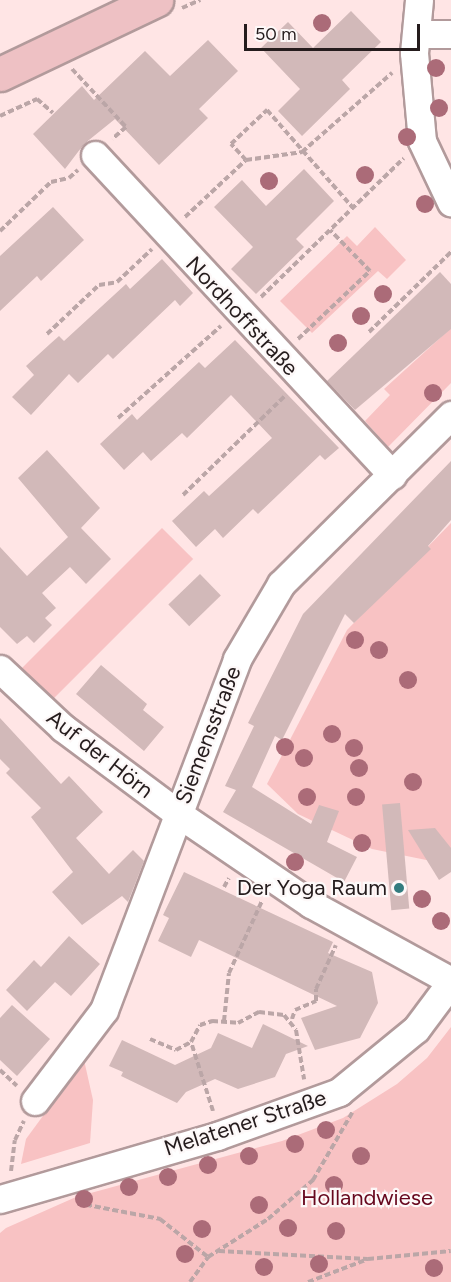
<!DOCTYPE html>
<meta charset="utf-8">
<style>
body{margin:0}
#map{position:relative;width:451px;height:1282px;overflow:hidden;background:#ffe5e5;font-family:Figtree,sans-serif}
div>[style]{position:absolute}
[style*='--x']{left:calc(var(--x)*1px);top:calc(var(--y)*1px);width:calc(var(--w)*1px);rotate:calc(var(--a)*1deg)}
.green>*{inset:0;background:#f8c2c3;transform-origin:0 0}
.building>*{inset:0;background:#d2b9b9;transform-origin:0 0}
.path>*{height:4px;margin-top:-2px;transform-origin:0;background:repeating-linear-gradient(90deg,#bba6a7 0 6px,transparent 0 9px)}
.roads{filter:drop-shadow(2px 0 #b29a9b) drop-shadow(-2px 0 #b29a9b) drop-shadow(0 2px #b29a9b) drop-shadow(0 -2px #b29a9b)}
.minor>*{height:27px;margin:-13.5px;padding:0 13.5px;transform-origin:13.5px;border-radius:13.5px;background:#fff}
.major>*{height:33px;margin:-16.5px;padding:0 16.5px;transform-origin:16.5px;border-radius:16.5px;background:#eec1c4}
.trees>*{width:18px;height:18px;margin:-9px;border-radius:50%;background:#ab6b78}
.dots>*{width:16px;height:16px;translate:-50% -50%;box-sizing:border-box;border:3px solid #fdf8f8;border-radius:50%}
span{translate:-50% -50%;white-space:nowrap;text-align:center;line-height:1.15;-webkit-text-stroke:4.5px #fdf8f8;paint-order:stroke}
.street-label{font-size:22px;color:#251c1d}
.poi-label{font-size:22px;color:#251c1d}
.right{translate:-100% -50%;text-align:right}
.park-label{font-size:22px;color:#67081e}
.scale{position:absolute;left:244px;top:24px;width:176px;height:27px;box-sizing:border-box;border:3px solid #251c1d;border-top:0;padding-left:8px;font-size:18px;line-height:21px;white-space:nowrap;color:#251c1d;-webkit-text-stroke:4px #fdf8f8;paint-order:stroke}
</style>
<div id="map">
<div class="green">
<i style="clip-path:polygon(375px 227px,406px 260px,387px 279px,378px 271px,312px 333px,280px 301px,347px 236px,357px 246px)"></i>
<i style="clip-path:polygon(451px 318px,451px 383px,388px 447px,365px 421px,390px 395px,384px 389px,450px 329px)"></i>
<i style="clip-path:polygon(451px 523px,451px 865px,372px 849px,298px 814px,267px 784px,347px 630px)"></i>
<i style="left:162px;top:528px;width:44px;height:199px;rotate:45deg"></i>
<i style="clip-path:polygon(451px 1027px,451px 1282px,0 1282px,0 1233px,6px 1228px,76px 1197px,282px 1141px,343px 1118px,397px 1084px,427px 1058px)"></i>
<i style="clip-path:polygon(84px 1060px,93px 1100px,90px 1143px,21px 1164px,26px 1139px)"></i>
</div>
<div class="building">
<i style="clip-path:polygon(351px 11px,381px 42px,342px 80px,350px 89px,302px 136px,278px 111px,300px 89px,261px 48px,288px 22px,313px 48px)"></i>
<i style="clip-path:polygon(208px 40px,238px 71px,199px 109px,208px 118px,159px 165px,115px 119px,84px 144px,65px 169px,33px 134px,82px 86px,94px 100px,145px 51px,170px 76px)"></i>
<i style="clip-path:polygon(304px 169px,334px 201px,296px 239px,304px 247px,256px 294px,231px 269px,253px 247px,214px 207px,242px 180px,266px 206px)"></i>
<i style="clip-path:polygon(53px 207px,84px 240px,41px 281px,37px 276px,0 311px,0 256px)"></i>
<i style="clip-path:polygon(162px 259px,193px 293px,180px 306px,175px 300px,113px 359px,108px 354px,78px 383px,69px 374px,31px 415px,12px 397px,34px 375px,26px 366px,50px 344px,59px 336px,64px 341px,126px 284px,130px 289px)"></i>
<i style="clip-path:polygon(440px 272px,451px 284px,451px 329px,355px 410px,327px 381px)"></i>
<i style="clip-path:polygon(235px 340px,339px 448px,325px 460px,320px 455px,258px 514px,253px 509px,223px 538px,215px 529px,196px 547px,172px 521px,204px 491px,209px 496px,272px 438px,231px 395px,187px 438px,182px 433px,151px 461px,143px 452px,124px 470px,100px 444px,132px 414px,137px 420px,199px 362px,205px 368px)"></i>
<i style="clip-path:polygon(47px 450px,100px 508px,81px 528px,111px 559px,86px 584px,70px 567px,42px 593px,56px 608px,45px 618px,52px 625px,34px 643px,27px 636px,17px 644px,0 627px,0 547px,27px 576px,68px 537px,18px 478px)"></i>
<i style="clip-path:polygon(451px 461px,451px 520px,428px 546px,431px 549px,354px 623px,345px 614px,282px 740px,275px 736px,252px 787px,311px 824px,319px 805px,339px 811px,327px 842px,357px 857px,344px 882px,223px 812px,236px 790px,225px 786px,254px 726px,248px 723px,303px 614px)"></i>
<i style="left:200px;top:574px;width:30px;height:44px;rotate:46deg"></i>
<i style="clip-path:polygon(101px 665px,147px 704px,143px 710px,164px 727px,144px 751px,76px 694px)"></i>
<i style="clip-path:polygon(0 718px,61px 784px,69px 776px,103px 812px,76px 838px,109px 874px,133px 850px,144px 861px,128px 902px,122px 896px,82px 925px,52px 892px,73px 872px,31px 817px,41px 808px,6px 773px,10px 769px,0 759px)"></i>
<i style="left:400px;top:803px;width:106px;height:18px;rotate:85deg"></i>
<i style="clip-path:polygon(435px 828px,451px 848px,451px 872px,439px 880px,408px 830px)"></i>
<i style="clip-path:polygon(184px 872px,333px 942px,328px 953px,372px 972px,378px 1003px,360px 1038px,315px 1050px,301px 1018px,337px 1006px,199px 940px,191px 957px,158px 941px,169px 918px,163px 915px)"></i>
<i style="clip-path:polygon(69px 936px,100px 964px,71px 996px,55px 982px,27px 1011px,6px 990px,34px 960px,41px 967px)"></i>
<i style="clip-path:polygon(12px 1005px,50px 1039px,17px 1076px,0 1060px,0 1018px)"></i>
<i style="clip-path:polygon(263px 1024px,308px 1046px,286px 1054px,275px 1077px,238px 1089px,215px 1079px,186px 1092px,177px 1103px,121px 1076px,123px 1072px,109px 1066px,122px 1040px,175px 1065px,211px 1048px,218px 1033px,252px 1048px)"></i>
</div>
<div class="path">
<i style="--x:182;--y:8;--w:20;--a:-24"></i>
<i style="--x:72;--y:69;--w:79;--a:47"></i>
<i style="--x:126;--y:127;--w:18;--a:139"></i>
<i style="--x:0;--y:116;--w:41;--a:-24.7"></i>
<i style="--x:37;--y:99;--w:21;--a:41"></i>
<i style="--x:246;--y:160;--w:22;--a:-133"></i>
<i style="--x:231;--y:144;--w:50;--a:-43.4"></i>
<i style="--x:267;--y:110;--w:130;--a:48.7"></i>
<i style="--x:185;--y:217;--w:83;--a:-43.1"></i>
<i style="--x:246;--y:160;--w:57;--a:-8.1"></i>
<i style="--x:302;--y:152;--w:120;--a:-41.3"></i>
<i style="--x:0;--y:231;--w:71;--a:-43.9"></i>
<i style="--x:51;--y:182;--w:18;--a:-13"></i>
<i style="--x:69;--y:178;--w:12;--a:-42"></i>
<i style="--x:261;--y:297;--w:199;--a:-44.2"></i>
<i style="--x:369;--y:332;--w:115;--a:-44.3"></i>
<i style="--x:47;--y:334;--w:71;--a:-43.3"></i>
<i style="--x:99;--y:285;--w:18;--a:-9"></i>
<i style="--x:117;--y:282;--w:48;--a:-43.3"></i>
<i style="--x:298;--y:339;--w:99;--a:-43.4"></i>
<i style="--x:370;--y:271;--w:57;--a:-134.3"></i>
<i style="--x:118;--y:418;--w:138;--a:-41.8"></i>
<i style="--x:183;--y:495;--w:144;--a:-44.2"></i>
<i style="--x:224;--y:887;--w:10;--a:-61"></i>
<i style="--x:292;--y:1019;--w:9;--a:-72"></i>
<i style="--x:295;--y:1010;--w:23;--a:-23"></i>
<i style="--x:316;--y:1001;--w:12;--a:-90"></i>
<i style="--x:316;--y:989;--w:48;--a:-65.6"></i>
<i style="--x:224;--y:1021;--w:48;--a:-84.1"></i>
<i style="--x:229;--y:973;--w:79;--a:-65.4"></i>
<i style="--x:150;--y:1039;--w:28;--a:23"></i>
<i style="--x:176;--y:1050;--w:17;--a:-28"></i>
<i style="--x:0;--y:1070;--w:23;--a:43"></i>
<i style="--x:213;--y:1111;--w:72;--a:-107.7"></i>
<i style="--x:191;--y:1042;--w:19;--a:-62"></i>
<i style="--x:200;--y:1025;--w:13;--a:-18"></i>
<i style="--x:212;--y:1021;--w:26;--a:4"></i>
<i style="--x:238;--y:1023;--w:24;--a:-28"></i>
<i style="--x:259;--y:1012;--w:25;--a:7"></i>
<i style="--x:284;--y:1015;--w:19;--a:51"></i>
<i style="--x:296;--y:1030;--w:50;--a:80.7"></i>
<i style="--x:11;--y:1171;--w:31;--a:-83"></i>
<i style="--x:15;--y:1140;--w:21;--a:-65"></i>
<i style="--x:77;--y:1203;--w:85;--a:10.9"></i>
<i style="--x:160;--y:1219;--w:61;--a:38.4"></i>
<i style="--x:219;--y:1251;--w:149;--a:3.1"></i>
<i style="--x:190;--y:1282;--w:31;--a:-54"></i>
<i style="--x:208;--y:1257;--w:71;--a:-32.3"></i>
<i style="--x:268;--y:1219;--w:60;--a:-40.9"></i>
<i style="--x:313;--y:1180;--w:78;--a:-59.8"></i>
<i style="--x:308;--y:1282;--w:64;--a:-21"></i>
<i style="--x:368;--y:1259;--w:83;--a:-5.5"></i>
</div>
<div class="roads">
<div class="minor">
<i style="--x:419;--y:0;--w:53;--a:95.4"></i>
<i style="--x:414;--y:53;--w:88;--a:84.8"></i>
<i style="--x:422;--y:141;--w:68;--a:64.6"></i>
<i style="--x:416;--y:34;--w:35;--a:0"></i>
<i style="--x:95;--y:155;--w:437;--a:47.1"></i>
<i style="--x:0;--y:669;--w:86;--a:43.1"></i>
<i style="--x:63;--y:728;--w:142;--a:36.7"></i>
<i style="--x:177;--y:813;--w:162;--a:34.2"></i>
<i style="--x:311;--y:904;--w:160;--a:28.8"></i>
<i style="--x:35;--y:1101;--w:114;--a:-52.8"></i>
<i style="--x:104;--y:1010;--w:375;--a:-69.2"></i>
<i style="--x:237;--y:659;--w:87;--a:-59.6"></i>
<i style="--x:281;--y:584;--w:240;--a:-44.8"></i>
<i style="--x:0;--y:1199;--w:226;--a:-16.2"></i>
<i style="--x:217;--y:1136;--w:130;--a:-19.8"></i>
<i style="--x:339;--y:1092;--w:99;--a:-39.3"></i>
<i style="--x:416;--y:1029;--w:59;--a:-53.3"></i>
</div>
<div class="major">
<i style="--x:0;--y:74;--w:173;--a:-25.4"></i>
</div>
</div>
<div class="trees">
<i style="left:322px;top:23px"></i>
<i style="left:436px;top:68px"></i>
<i style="left:439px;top:108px"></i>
<i style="left:407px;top:137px"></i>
<i style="left:365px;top:175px"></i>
<i style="left:269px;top:181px"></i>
<i style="left:425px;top:204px"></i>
<i style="left:383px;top:294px"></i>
<i style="left:361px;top:316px"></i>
<i style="left:338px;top:343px"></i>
<i style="left:433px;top:393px"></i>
<i style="left:355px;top:640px"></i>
<i style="left:379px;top:650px"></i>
<i style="left:408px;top:680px"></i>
<i style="left:332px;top:734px"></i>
<i style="left:285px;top:747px"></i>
<i style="left:354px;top:748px"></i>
<i style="left:304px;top:758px"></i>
<i style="left:359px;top:768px"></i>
<i style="left:413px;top:782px"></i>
<i style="left:307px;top:797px"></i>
<i style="left:356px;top:797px"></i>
<i style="left:362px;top:843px"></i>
<i style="left:295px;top:862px"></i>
<i style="left:422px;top:899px"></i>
<i style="left:441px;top:921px"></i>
<i style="left:326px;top:1130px"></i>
<i style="left:295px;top:1144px"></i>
<i style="left:249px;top:1156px"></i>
<i style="left:361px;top:1156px"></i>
<i style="left:208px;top:1165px"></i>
<i style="left:168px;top:1177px"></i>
<i style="left:334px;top:1185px"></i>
<i style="left:129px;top:1187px"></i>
<i style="left:84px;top:1199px"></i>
<i style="left:259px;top:1205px"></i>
<i style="left:288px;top:1228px"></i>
<i style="left:202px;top:1229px"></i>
<i style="left:336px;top:1231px"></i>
<i style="left:185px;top:1254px"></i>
<i style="left:319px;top:1264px"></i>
<i style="left:264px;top:1267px"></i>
<i style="left:434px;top:1268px"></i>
</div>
<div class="dots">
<i style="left:399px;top:888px;background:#337c7f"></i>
</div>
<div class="street-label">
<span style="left:242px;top:316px;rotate:47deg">Nordhoffstraße</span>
<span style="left:208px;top:735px;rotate:-69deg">Siemensstraße</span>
<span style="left:100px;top:754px;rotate:38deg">Auf der Hörn</span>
<span style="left:245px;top:1123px;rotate:-18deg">Melatener Straße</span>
</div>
<div class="poi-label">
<span class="right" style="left:387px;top:888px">Der Yoga Raum</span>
</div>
<div class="park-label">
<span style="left:367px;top:1198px">Hollandwiese</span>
</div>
<div class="scale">50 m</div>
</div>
